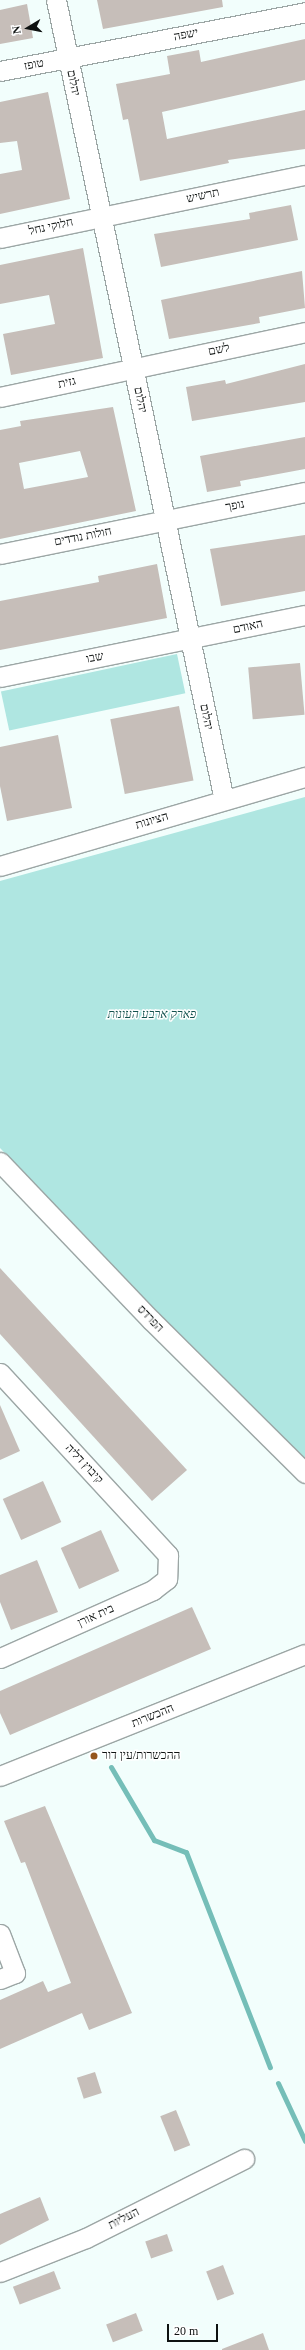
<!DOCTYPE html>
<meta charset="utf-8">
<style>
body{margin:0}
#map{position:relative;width:305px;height:2350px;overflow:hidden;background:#f2fefc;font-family:"Times New Roman","Noto Sans Hebrew",serif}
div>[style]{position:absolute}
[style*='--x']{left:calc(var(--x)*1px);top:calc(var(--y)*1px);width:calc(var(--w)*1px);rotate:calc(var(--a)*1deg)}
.green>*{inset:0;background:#afe6e1;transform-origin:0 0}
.stream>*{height:5px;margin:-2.5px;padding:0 2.5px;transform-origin:2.5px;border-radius:2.5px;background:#75beb8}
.building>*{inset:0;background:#c6beb9;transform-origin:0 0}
.roads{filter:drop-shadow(1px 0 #9ca6a5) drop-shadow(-1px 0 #9ca6a5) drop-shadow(0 1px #9ca6a5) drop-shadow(0 -1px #9ca6a5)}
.minor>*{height:19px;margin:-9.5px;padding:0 9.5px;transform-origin:9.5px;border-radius:9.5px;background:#fff}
.dots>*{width:11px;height:11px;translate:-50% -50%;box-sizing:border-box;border:2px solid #fff;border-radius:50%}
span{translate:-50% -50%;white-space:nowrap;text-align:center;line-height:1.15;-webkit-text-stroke:3px #fff;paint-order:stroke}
.street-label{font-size:12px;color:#0e1211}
.park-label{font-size:12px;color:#13524e;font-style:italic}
.poi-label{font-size:12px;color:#0e1211}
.left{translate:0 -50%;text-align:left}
.north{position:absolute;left:8px;top:8px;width:40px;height:40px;-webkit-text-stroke:3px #fff;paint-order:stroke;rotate:260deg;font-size:11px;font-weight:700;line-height:16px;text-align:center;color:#0e1211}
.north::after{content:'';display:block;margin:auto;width:14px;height:18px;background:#0e1211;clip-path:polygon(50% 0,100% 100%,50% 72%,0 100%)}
.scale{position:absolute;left:167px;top:2324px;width:51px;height:18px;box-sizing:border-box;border:2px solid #0e1211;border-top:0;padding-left:5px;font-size:12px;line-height:14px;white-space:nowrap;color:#0e1211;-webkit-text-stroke:3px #fff;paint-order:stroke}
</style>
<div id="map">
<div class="green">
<i style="left:177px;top:654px;width:40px;height:180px;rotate:78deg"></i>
<i style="clip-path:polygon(305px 797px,305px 1466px,0 1148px,0 881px)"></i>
</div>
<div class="stream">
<i style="--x:111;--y:1767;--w:85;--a:59.5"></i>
<i style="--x:154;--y:1840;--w:34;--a:21"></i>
<i style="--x:186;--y:1852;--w:231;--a:68.7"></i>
<i style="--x:278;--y:2083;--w:64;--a:65"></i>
</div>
<div class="building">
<i style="clip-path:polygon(97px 0,222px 0,223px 7px,103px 29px)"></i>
<i style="clip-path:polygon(27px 4px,33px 38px,0 44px,0 10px)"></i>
<i style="clip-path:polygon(305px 39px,305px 80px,162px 112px,167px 139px,305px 110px,305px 149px,228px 160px,229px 163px,140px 181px,128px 119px,123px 120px,116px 84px,170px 74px,167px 56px,199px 50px,201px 62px)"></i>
<i style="clip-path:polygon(48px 92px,70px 199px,0 214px,0 174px,22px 170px,17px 141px,0 143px,0 102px)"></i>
<i style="clip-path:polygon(291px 205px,298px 240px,161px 267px,154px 234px,250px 219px,249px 213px)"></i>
<i style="clip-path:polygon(83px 248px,103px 358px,11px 375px,3px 334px,55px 324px,49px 295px,0 304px,0 265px)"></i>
<i style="clip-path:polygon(302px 271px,305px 308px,259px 317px,260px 323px,169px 339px,161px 300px)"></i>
<i style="clip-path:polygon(305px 364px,305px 402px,192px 421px,186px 387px,225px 380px,226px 384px)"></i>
<i style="clip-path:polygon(evenodd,113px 407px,136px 511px,0 539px,0 430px,21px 426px,20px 421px,113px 407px,80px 451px,88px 477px,24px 489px,19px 463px,80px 451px)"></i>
<i style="clip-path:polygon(305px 437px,305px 469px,240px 481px,241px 486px,207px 492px,200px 456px)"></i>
<i style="clip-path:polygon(305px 535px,305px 591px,221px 606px,210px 549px)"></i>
<i style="clip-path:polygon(157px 564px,167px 618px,0 650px,0 601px,99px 582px,98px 576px)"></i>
<i style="left:300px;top:663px;width:52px;height:52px;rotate:85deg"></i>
<i style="left:179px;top:706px;width:76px;height:70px;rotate:79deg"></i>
<i style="clip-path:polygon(58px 735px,72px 808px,7px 821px,0 786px,0 747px)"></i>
<i style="clip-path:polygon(0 1268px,187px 1470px,152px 1501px,0 1334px)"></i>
<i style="clip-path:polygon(0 1405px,20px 1451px,0 1460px)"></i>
<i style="left:43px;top:1481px;width:45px;height:44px;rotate:66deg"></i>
<i style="left:101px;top:1530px;width:45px;height:44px;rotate:66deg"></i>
<i style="clip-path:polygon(37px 1560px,58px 1612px,11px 1630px,0 1602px,0 1575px)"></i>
<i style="clip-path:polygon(192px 1607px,211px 1649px,10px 1735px,0 1713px,0 1691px)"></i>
<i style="clip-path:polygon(45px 1806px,132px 2013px,89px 2030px,82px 2013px,0 2049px,0 2000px,43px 1981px,48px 1992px,71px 1983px,25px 1862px,21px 1863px,4px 1821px)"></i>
<i style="left:95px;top:2072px;width:22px;height:19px;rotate:72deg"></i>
<i style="left:176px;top:2110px;width:38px;height:17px;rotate:68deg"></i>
<i style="clip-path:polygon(40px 2197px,49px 2220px,0 2245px,0 2214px)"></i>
<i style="left:167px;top:2234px;width:18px;height:23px;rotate:71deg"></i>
<i style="left:223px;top:2265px;width:31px;height:18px;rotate:69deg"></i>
<i style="left:54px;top:2271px;width:19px;height:44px;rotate:69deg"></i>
<i style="left:136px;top:2313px;width:19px;height:32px;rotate:69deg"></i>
<i style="clip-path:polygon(263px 2333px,269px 2350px,222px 2350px,222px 2349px)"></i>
</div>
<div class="roads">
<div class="minor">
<i style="--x:56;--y:0;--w:817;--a:78.14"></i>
<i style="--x:0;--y:71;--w:311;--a:-10.9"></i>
<i style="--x:0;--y:238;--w:311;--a:-11.7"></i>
<i style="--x:0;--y:397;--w:312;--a:-12"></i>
<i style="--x:0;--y:554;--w:311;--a:-11.5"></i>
<i style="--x:0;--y:677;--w:311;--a:-11.5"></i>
<i style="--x:0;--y:866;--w:318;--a:-16.3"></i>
<i style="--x:0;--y:1162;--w:219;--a:46.3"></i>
<i style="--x:151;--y:1320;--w:217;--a:44.8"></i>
<i style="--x:0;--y:1373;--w:248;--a:47.3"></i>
<i style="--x:168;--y:1555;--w:24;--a:92"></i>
<i style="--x:167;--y:1579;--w:18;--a:142"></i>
<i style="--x:153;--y:1590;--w:167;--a:156"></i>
<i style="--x:0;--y:1776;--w:328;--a:-21.8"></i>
<i style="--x:0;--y:1934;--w:42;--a:69"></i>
<i style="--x:15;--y:1973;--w:16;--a:158"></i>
<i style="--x:0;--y:2272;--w:92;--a:-21.6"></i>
<i style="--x:86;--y:2238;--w:177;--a:-26.6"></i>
</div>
</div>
<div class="dots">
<i style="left:94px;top:1756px;background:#94551c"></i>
</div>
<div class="street-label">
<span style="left:186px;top:35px;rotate:-11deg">ישפה</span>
<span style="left:34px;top:65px;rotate:-11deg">טופז</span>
<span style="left:73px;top:83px;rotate:78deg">יהלום</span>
<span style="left:203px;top:196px;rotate:-12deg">תרשיש</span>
<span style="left:51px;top:227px;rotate:-12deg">חלוקי נחל</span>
<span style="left:219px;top:350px;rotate:-12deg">לשם</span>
<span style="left:67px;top:383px;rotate:-12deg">גזית</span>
<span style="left:140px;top:400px;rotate:78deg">יהלום</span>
<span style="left:235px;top:506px;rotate:-11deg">נופך</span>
<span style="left:83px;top:537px;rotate:-11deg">חולות נודדים</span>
<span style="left:248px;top:627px;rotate:-12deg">האודם</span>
<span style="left:95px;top:658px;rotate:-11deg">שבו</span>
<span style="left:206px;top:717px;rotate:78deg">יהלום</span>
<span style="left:152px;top:821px;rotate:-16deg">הציונות</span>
<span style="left:150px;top:1319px;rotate:46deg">הפרדס</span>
<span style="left:84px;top:1464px;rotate:47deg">קיבוץ דליה</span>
<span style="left:96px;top:1616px;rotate:-24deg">בית אורן</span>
<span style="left:153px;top:1716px;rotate:-22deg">ההכשרות</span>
<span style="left:124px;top:2219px;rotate:-27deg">העליות</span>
</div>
<div class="park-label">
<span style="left:152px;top:1015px">פארק ארבע העונות</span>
</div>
<div class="poi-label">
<span class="left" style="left:102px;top:1756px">ההכשרות/עין דור</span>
</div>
<div class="north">N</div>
<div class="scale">20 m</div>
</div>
